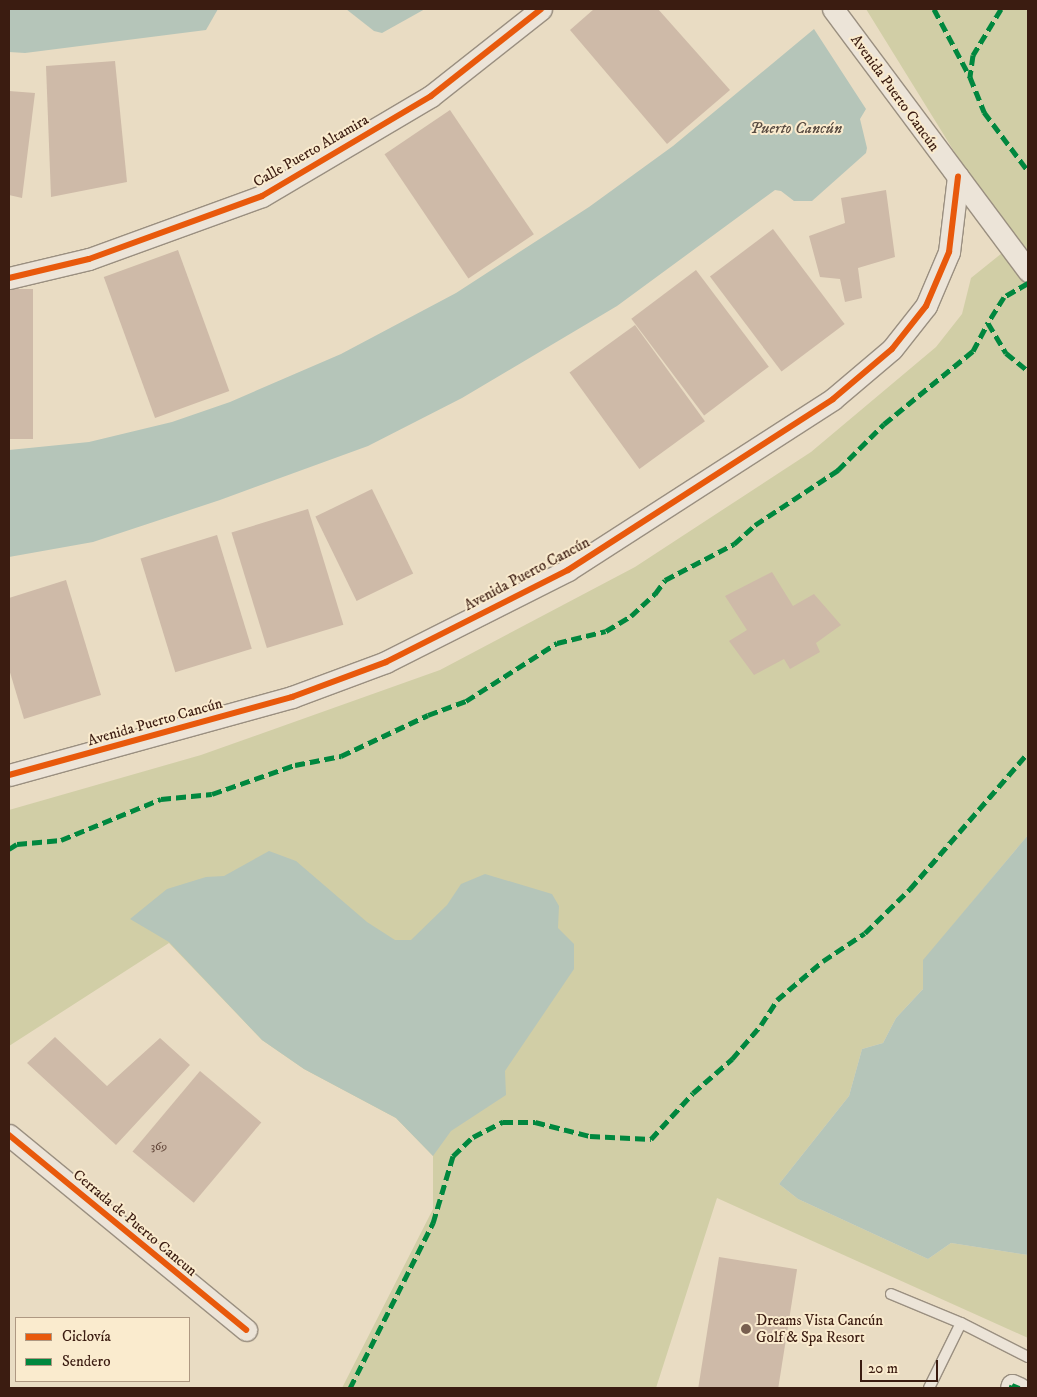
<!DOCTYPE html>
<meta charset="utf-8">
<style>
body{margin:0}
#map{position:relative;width:1037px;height:1397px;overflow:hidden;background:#e9dcc3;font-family:"IM FELL DW Pica",serif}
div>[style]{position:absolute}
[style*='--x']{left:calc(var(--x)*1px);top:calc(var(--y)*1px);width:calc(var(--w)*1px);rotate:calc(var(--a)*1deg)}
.green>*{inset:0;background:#d1cea6}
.water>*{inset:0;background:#b5c5b9}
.building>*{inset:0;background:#cebaa8;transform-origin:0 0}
.roads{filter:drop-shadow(1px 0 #9a8f80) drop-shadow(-1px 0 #9a8f80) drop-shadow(0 1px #9a8f80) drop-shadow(0 -1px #9a8f80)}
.lane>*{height:10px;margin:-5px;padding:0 5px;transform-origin:5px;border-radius:5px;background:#ece4d8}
.street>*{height:21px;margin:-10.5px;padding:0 10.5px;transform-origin:10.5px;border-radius:10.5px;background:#ece4d8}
.quiet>*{height:5px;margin-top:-2.5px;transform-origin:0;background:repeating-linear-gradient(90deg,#00873e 0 10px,transparent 0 15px)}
.cycleway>*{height:6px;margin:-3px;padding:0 3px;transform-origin:3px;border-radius:3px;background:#e8590c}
.dots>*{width:14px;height:14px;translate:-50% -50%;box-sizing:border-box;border:2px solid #faebce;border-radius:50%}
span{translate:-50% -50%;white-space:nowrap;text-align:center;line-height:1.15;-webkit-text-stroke:4px #faebce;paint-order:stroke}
.number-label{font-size:12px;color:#604437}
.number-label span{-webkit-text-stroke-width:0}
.street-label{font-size:15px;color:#3b1c11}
.poi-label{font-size:15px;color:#3b1c11}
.left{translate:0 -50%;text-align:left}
.water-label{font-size:16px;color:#594c42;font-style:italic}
.frame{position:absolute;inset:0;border:10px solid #3b1c11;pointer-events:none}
.legend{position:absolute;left:15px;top:1317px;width:175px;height:65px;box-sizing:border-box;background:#faebce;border:1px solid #ae9882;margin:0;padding:6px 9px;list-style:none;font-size:15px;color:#3b1c11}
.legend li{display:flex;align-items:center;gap:10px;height:25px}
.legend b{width:25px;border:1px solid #ae9882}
.scale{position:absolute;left:860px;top:1360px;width:78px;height:22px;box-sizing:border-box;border:2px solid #3b1c11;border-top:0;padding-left:6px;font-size:15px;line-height:18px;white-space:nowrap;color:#3b1c11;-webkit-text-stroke:4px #faebce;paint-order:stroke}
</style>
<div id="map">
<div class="green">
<i style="clip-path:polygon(866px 9px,1028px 9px,1028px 835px,924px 960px,923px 989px,896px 1018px,883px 1043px,862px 1049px,849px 1096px,779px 1184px,798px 1199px,928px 1259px,951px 1243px,1028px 1255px,1028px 1338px,717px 1198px,656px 1388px,342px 1388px,433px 1209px,433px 1156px,396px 1118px,304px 1069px,262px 1040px,169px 943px,9px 1046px,9px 810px,201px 755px,440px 670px,635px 567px,811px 452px,936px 347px,962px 314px,971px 278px,1012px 245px)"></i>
</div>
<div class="water">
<i style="clip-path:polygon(9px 9px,218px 9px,206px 30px,25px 53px,9px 52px)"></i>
<i style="clip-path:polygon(346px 9px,425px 9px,382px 33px,374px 31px)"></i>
<i style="clip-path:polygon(814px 29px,866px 109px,860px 119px,867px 148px,866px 153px,812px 201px,794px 201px,781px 191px,775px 190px,617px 306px,462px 398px,368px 446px,220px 500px,93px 542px,9px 557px,9px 450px,89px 442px,172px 422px,230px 402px,341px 354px,456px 293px,589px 207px,673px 146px)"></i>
<i style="clip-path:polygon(1028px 835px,1028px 1255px,951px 1243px,928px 1259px,798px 1199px,779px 1184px,849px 1096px,862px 1049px,883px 1043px,896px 1018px,923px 989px,923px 960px)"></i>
<i style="clip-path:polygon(269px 851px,296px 861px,367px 922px,395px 940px,411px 940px,447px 905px,461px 884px,485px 874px,552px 894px,559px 906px,558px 928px,574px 944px,574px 969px,505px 1071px,506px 1095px,451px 1131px,433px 1156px,396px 1118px,304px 1069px,262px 1040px,169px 942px,130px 919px,167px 889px,206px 877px,224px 876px)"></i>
</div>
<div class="building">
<i style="clip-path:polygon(594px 9px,658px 9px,730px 90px,667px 144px,570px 30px)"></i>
<i style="clip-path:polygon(115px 61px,127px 182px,51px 197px,46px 66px)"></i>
<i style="clip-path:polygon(9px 91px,35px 93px,22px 198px,9px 195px)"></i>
<i style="left:450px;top:110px;width:150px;height:79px;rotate:56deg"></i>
<i style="clip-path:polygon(886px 190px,895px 257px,858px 268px,862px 298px,845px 302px,840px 279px,820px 277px,809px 236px,845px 223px,841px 198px)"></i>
<i style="left:773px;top:229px;width:119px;height:79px;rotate:53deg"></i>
<i style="left:178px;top:250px;width:150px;height:79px;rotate:70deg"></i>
<i style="left:696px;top:270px;width:121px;height:81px;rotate:53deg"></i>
<i style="left:9px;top:289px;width:24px;height:150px"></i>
<i style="left:635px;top:325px;width:119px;height:81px;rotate:54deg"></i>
<i style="left:372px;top:489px;width:94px;height:63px;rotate:64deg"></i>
<i style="left:308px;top:509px;width:121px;height:80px;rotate:73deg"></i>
<i style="left:217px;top:535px;width:119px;height:80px;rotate:73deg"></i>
<i style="clip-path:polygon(772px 572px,793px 606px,814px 594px,841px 625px,816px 643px,820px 652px,790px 669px,784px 659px,754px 675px,729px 641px,747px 630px,725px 596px)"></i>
<i style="clip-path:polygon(66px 580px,101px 695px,24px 719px,9px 669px,9px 598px)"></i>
<i style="clip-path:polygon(55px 1037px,107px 1086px,160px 1038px,190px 1065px,116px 1145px,27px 1063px)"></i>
<i style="left:200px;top:1071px;width:80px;height:105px;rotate:40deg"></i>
<i style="left:719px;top:1257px;width:79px;height:133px;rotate:9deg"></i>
</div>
<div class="roads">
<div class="lane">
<i style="--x:891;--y:1294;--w:76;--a:22.5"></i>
<i style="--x:929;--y:1388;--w:72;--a:-63.8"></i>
<i style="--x:961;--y:1323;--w:75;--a:26.9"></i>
</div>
<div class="street">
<i style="--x:833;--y:9;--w:327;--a:53.3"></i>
<i style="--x:9;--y:278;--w:82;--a:-13.4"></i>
<i style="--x:89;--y:259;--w:184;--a:-20"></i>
<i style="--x:262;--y:196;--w:196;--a:-30.6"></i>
<i style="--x:431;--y:96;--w:140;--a:-38.3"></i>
<i style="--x:9;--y:775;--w:294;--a:-15.4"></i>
<i style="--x:292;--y:697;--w:100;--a:-20.4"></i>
<i style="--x:386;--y:662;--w:204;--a:-26.8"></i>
<i style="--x:568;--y:570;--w:315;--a:-32.8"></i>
<i style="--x:833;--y:399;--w:77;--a:-40.3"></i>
<i style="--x:892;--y:349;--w:55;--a:-51.7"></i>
<i style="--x:926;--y:306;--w:59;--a:-66.9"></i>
<i style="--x:949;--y:252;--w:76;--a:-83.2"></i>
<i style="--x:9;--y:1135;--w:307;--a:39.4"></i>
<i style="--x:1011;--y:1388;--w:3;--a:-72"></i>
<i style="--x:1012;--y:1385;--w:8;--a:23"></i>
</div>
</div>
<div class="quiet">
<i style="--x:934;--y:9;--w:77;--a:62.1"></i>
<i style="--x:1001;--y:9;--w:54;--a:121.3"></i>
<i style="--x:973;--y:55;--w:22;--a:98"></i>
<i style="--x:970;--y:77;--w:38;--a:68"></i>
<i style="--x:984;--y:112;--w:74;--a:53.3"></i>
<i style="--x:1028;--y:283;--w:28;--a:150"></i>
<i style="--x:1004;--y:297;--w:31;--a:122"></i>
<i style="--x:988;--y:323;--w:35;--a:59"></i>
<i style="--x:1006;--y:353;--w:28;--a:39"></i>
<i style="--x:9;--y:849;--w:9;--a:-32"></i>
<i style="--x:17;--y:844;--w:44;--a:-5.2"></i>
<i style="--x:61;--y:840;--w:108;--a:-22.3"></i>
<i style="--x:161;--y:799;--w:51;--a:-5.6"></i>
<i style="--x:212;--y:794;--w:88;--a:-19.3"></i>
<i style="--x:295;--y:765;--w:47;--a:-11.1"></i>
<i style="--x:341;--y:756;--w:96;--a:-25.2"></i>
<i style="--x:428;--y:715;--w:40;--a:-20.2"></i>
<i style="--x:466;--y:701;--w:108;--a:-32.5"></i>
<i style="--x:557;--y:643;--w:50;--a:-13.8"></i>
<i style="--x:606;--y:631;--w:29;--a:-31"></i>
<i style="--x:631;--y:616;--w:33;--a:-43"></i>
<i style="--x:655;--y:594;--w:17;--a:-54"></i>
<i style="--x:665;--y:580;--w:78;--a:-27.6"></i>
<i style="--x:734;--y:544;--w:28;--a:-42"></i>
<i style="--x:755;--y:525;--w:100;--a:-33.5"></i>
<i style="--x:838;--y:470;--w:65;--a:-45"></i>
<i style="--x:884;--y:424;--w:115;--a:-39.4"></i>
<i style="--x:973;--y:351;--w:32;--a:-62"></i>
<i style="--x:350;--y:1388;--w:185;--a:-63.3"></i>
<i style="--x:433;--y:1223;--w:70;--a:-73.4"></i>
<i style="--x:453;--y:1156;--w:28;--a:-44"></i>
<i style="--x:473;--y:1137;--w:34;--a:-27"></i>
<i style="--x:503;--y:1122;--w:32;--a:0"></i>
<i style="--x:535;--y:1122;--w:57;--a:14.3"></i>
<i style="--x:590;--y:1136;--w:61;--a:2.8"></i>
<i style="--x:651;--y:1139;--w:62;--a:-47.6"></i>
<i style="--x:693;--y:1093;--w:52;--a:-41.1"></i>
<i style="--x:732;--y:1059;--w:45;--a:-49.5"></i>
<i style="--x:761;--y:1025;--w:30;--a:-57"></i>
<i style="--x:777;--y:1000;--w:60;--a:-40.3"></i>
<i style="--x:823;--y:961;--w:50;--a:-33.7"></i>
<i style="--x:865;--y:933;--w:63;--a:-44.4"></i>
<i style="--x:910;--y:889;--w:180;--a:-49.1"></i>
<i style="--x:1011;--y:1388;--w:3;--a:-72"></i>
<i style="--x:1012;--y:1385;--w:8;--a:23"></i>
</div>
<div class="cycleway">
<i style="--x:9;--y:278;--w:82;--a:-13.4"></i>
<i style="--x:89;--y:259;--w:184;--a:-20"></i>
<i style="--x:262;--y:196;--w:196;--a:-30.6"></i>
<i style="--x:431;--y:96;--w:140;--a:-38.3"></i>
<i style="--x:9;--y:775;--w:294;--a:-15.4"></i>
<i style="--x:292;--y:697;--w:100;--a:-20.4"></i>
<i style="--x:386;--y:662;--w:204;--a:-26.8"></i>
<i style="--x:568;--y:570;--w:315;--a:-32.8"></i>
<i style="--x:833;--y:399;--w:77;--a:-40.3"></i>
<i style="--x:892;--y:349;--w:55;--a:-51.7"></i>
<i style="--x:926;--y:306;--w:59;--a:-66.9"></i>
<i style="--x:949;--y:252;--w:76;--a:-83.2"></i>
<i style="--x:9;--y:1135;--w:307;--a:39.4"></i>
</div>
<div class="dots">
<i style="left:746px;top:1329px;background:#785f4f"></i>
</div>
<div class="number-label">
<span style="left:159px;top:1147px">369</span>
</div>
<div class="street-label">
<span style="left:895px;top:93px;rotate:54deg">Avenida Puerto Cancún</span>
<span style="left:311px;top:151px;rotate:-30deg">Calle Puerto Altamira</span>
<span style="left:527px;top:574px;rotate:-28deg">Avenida Puerto Cancún</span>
<span style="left:155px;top:722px;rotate:-16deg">Avenida Puerto Cancún</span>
<span style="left:135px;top:1223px;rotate:40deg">Cerrada de Puerto Cancun</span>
</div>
<div class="poi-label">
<span class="left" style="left:756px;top:1329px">Dreams Vista Cancún<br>Golf &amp; Spa Resort</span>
</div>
<div class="water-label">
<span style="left:796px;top:128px">Puerto Cancún</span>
</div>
<div class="frame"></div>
<ul class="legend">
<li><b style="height:6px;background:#e8590c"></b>Ciclovía</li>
<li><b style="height:6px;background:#00873e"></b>Sendero</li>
</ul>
<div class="scale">20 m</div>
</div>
